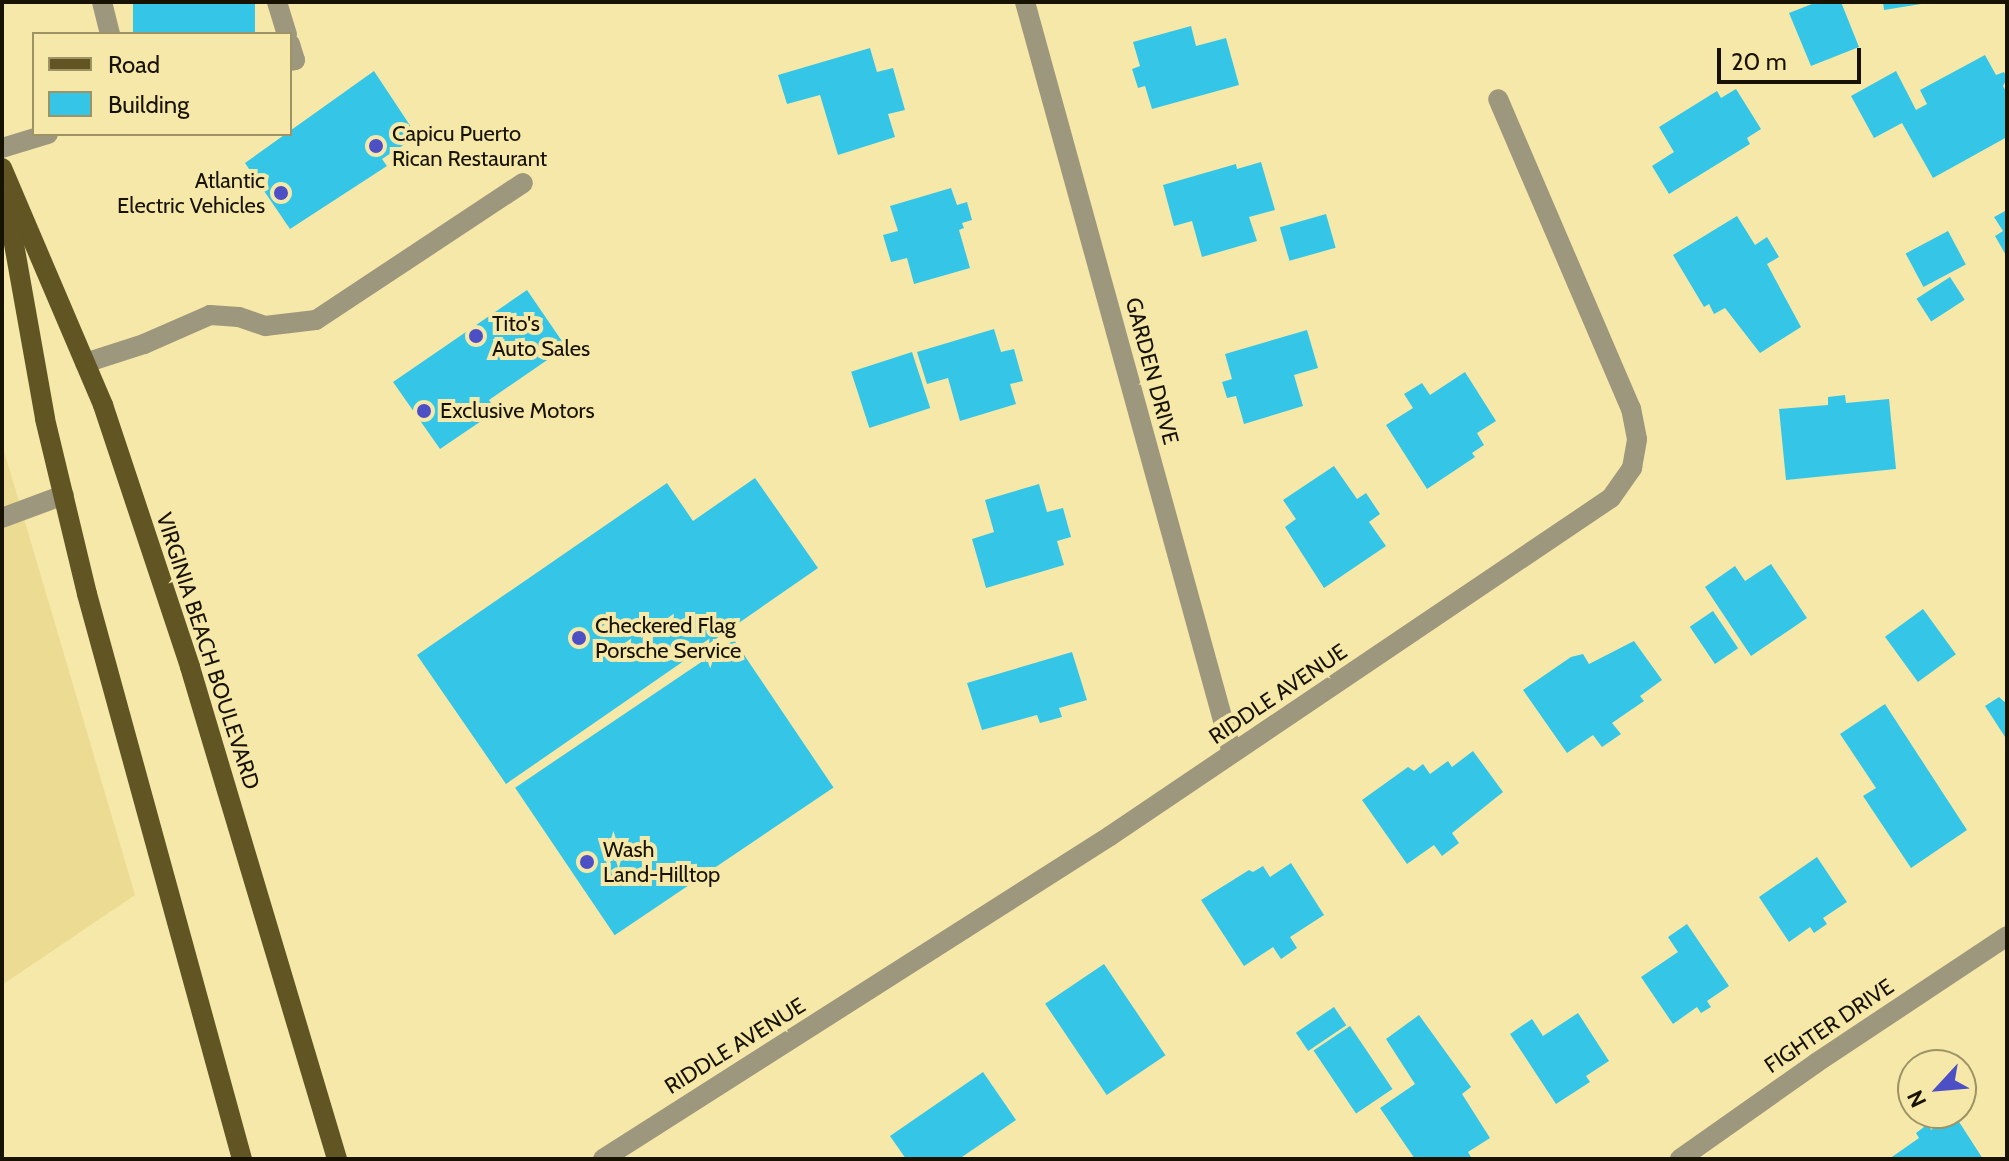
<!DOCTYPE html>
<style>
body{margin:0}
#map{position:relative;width:2009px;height:1161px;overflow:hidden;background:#f6e8a8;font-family:Cabin,sans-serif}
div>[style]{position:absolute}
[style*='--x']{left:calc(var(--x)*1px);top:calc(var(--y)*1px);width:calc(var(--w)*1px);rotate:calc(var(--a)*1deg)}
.built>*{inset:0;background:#ebdb93}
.building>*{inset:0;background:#35c6e7;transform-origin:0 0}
.lane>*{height:20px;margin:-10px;padding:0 10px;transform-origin:10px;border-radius:10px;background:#9d977d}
.street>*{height:20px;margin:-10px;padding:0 10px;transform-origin:10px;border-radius:10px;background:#9d977d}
.primary>*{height:20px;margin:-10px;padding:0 10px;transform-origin:10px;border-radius:10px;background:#605523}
.dots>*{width:22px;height:22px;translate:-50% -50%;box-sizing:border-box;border:4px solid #f6e8a8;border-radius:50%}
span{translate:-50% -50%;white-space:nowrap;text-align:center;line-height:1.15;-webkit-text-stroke:8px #f6e8a8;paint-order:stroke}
.poi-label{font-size:22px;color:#181300}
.left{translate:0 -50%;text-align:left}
.right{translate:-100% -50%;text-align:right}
.street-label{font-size:22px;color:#181300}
.frame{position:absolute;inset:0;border:4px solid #181300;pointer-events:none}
.legend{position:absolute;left:32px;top:32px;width:260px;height:104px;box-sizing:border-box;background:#f6e8a8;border:2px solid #9d9365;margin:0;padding:10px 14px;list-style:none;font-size:24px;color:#181300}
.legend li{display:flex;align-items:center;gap:16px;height:40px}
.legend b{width:40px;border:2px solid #9d9365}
.north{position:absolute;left:1897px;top:1049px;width:80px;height:80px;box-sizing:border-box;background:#f6e8a8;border:2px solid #9d9365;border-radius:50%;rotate:244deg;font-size:22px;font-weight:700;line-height:32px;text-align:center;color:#181300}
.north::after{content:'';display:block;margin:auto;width:28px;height:36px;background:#4d4fc5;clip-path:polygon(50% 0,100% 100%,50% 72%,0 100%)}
.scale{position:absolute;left:1717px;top:48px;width:144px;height:36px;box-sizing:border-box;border:4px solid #181300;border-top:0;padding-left:10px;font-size:24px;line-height:28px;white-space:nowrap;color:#181300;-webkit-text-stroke:6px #f6e8a8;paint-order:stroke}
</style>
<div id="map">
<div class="built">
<i style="clip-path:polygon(2px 444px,135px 895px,2px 985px)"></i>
</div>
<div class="building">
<i style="left:133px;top:2px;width:122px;height:33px"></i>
<i style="clip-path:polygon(1817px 2px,1841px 2px,1859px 47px,1811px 66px,1789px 13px)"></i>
<i style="clip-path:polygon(1883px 2px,1921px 2px,1921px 4px,1884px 10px)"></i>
<i style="clip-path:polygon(1191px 26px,1196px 46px,1226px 38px,1239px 85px,1152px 109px,1145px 86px,1138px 88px,1132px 69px,1140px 66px,1133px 42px)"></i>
<i style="clip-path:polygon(870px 48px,877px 72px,893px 68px,905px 110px,888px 114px,895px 137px,838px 155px,820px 95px,787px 104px,778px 75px)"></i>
<i style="clip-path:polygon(1985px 55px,1996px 75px,2004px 72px,2007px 79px,2003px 86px,2007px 93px,2007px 137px,1933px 178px,1902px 123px,1874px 138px,1851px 96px,1896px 71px,1916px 110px,1927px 104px,1920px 90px)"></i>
<i style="clip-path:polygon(374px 71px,417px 136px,382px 159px,387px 166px,290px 229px,245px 163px)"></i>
<i style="clip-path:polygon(1736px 89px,1761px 129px,1747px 138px,1750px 144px,1669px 194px,1652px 166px,1674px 152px,1659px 127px,1717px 91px,1721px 98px)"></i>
<i style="clip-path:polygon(1261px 162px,1275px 210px,1249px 217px,1257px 241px,1202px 257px,1192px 221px,1174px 226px,1163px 185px,1236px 164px,1237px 169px)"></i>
<i style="clip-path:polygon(951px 188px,957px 205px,967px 202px,972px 220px,962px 223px,964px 228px,959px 230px,970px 268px,914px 284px,907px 258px,891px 262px,883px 235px,898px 231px,890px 206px)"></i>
<i style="clip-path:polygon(2007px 210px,2007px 257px,1995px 236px,2003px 231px,1994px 217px)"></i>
<i style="left:1326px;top:214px;width:35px;height:48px;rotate:74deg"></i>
<i style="clip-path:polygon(1737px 216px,1755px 245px,1767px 237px,1779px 257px,1767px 264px,1801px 327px,1760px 353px,1725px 308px,1714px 314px,1709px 304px,1704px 307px,1673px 255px)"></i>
<i style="left:1948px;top:231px;width:38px;height:48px;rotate:62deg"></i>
<i style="left:1950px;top:277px;width:27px;height:40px;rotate:57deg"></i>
<i style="clip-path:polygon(527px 290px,566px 347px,489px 400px,496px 411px,440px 449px,393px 382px)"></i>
<i style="clip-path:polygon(994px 329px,1001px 352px,1014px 349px,1023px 381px,1010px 384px,1016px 404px,960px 421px,948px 378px,927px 384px,917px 352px)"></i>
<i style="clip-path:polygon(1307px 330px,1318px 368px,1294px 375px,1303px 406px,1244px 424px,1236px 396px,1227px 398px,1222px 382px,1232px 379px,1225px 354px)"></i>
<i style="left:912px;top:352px;width:59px;height:64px;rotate:72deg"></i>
<i style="clip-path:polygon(1465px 372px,1496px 421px,1477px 433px,1484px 445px,1472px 453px,1475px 457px,1427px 489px,1386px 425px,1413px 408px,1404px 394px,1422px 383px,1430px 395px)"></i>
<i style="clip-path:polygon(1845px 395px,1846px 403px,1889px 399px,1896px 469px,1786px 480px,1779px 409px,1828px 405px,1828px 397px)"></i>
<i style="clip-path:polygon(1334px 466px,1357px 499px,1366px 493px,1380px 514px,1369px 522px,1386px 546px,1324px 588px,1285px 527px,1296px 519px,1283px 500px)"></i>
<i style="clip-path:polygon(755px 478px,818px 568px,506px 784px,417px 655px,667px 483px,693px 521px)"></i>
<i style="clip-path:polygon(1039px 484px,1047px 512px,1063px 508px,1071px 537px,1057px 541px,1064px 565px,986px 588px,972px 539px,994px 532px,985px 500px)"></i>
<i style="clip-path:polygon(1771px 564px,1807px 618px,1751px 656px,1705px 587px,1735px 566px,1745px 581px)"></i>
<i style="left:1923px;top:609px;width:56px;height:47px;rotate:54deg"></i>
<i style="left:1713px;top:611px;width:45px;height:28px;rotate:56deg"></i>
<i style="left:734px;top:640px;width:178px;height:264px;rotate:56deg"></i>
<i style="clip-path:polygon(1634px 641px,1662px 680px,1640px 696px,1644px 701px,1612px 723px,1621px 734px,1602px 747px,1593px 735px,1567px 753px,1523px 690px,1571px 657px,1583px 654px,1589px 664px)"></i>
<i style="clip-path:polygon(1072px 652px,1087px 700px,1059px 708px,1062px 717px,1040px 723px,1037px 715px,982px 730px,967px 683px)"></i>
<i style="clip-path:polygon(1999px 697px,2007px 704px,2007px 740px,1985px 706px)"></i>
<i style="clip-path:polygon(1885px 704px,1967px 830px,1911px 868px,1863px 796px,1876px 788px,1840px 734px)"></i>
<i style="clip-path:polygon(1473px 751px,1503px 792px,1452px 833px,1459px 843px,1442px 856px,1434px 845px,1407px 864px,1362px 800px,1408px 767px,1414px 771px,1423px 764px,1430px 774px,1448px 761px,1452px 767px)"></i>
<i style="clip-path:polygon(1817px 857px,1847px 902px,1823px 918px,1827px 924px,1814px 933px,1810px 927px,1789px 942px,1759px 897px)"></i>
<i style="clip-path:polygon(1291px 863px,1324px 915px,1290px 937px,1297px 948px,1281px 959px,1273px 947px,1244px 966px,1201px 900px,1249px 870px,1253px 872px,1263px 866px,1270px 877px)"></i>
<i style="clip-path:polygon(1687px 924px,1729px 986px,1707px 1001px,1711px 1007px,1701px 1013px,1697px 1007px,1673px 1024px,1641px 977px,1678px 952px,1668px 937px)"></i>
<i style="left:1104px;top:964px;width:110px;height:71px;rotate:56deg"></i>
<i style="left:1334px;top:1007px;width:22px;height:46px;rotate:56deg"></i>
<i style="clip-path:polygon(1578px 1013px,1609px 1061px,1586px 1076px,1590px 1082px,1556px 1104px,1510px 1034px,1532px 1019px,1543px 1036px)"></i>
<i style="clip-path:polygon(1419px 1015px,1471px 1087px,1462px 1094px,1490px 1138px,1468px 1152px,1472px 1159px,1415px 1159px,1380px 1108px,1415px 1084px,1386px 1039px)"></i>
<i style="left:1350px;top:1026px;width:76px;height:44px;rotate:56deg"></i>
<i style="clip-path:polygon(983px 1072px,1016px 1120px,959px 1159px,906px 1159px,890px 1136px)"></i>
<i style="clip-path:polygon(1954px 1114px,1983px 1159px,1889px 1159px,1919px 1138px,1916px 1133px,1928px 1124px,1931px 1130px)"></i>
</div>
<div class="lane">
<i style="--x:102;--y:2;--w:33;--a:76"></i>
<i style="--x:277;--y:2;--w:34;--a:73"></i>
<i style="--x:290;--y:44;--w:17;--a:73"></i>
<i style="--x:295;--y:60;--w:5;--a:169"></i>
<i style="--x:2;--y:148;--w:48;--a:-16.9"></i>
<i style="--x:85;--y:363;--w:62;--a:-17.9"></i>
<i style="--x:144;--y:344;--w:72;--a:-23.7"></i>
<i style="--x:210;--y:315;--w:29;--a:4"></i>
<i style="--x:239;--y:317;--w:28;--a:19"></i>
<i style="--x:265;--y:326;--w:51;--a:-6.7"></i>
<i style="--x:316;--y:320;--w:248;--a:-33.5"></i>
<i style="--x:2;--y:518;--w:66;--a:-20.4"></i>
</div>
<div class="street">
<i style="--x:1025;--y:2;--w:779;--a:74.59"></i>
<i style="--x:603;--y:1159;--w:601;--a:-32.5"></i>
<i style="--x:1110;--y:836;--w:604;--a:-34.01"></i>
<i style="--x:1611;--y:498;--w:37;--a:-55"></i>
<i style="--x:1632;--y:468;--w:29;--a:-80"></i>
<i style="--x:1637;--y:439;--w:31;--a:-101"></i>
<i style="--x:1631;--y:409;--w:337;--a:-113.2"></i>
<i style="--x:1680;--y:1159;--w:166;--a:-35.2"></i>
<i style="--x:1816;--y:1063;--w:229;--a:-33.6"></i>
</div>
<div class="primary">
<i style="--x:2;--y:168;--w:258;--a:66.9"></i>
<i style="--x:103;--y:405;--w:276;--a:71.6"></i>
<i style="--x:190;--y:667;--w:513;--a:73.36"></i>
<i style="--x:6;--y:199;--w:223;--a:79.9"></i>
<i style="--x:45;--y:419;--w:180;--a:76.5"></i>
<i style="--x:87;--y:594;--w:586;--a:74.66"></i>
</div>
<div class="dots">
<i style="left:376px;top:146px;background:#4d4fc5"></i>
<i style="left:281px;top:193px;background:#4d4fc5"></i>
<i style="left:476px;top:336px;background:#4d4fc5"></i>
<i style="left:424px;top:411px;background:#4d4fc5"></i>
<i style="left:579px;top:638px;background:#4d4fc5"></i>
<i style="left:587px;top:862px;background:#4d4fc5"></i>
</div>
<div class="poi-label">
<span class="left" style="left:392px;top:146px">Capicu Puerto<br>Rican Restaurant</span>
<span class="right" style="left:265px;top:193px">Atlantic<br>Electric Vehicles</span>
<span class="left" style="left:492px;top:336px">Tito's<br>Auto Sales</span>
<span class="left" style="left:440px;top:411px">Exclusive Motors</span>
<span class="left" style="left:595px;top:638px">Checkered Flag<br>Porsche Service</span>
<span class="left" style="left:603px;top:862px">Wash<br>Land-Hilltop</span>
</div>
<div class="street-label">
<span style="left:1152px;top:371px;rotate:75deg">GARDEN DRIVE</span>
<span style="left:208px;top:651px;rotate:72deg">VIRGINIA BEACH BOULEVARD</span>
<span style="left:1278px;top:694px;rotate:-34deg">RIDDLE AVENUE</span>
<span style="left:1829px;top:1026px;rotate:-34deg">FIGHTER DRIVE</span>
<span style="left:735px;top:1046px;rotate:-32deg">RIDDLE AVENUE</span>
</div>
<div class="frame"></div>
<ul class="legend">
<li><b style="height:10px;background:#605523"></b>Road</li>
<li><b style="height:22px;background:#35c6e7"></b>Building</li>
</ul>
<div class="north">N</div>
<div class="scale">20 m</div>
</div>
